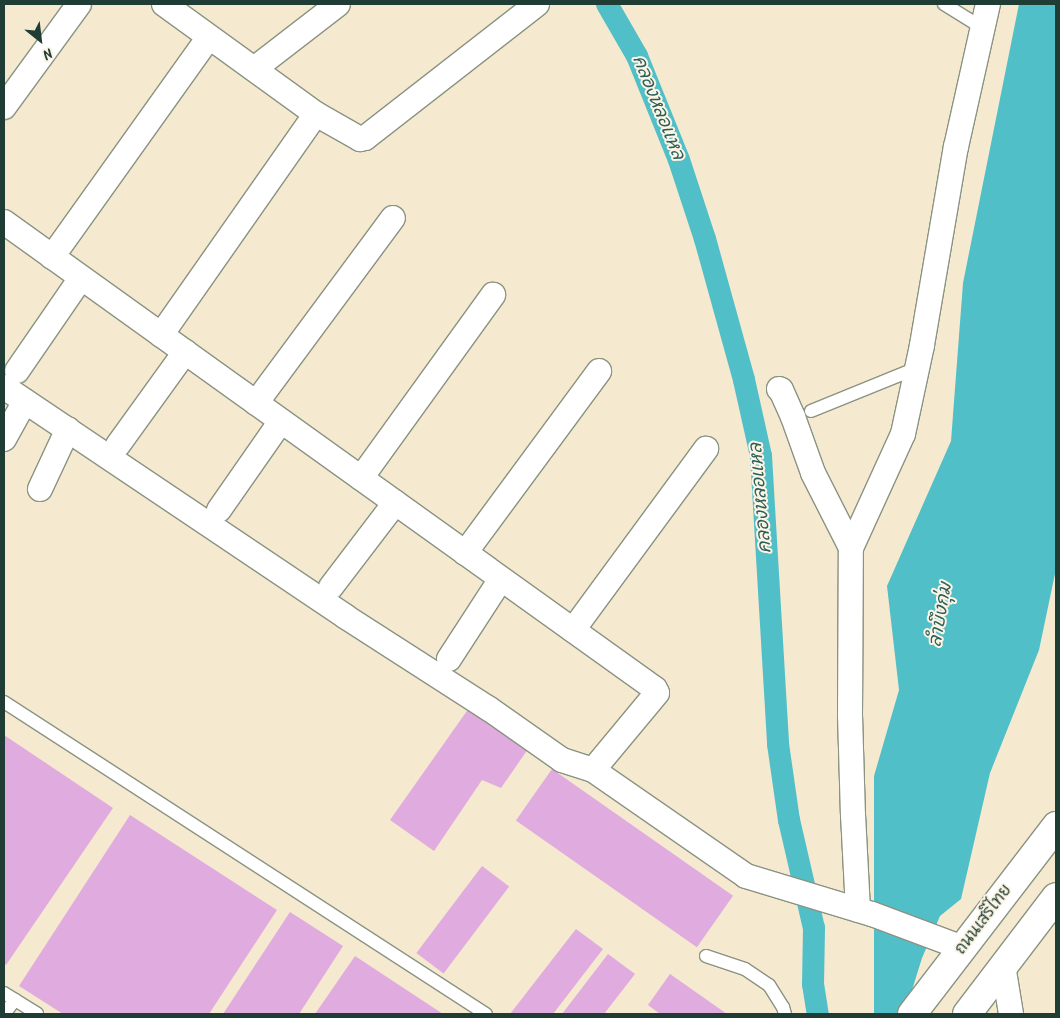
<!DOCTYPE html>
<meta charset="utf-8">
<style>
body{margin:0}
#map{position:relative;width:1060px;height:1018px;overflow:hidden;background:#f5e9d0;font-family:Kalam,"Playpen Sans Thai",sans-serif}
div>[style]{position:absolute}
[style*='--x']{left:calc(var(--x)*1px);top:calc(var(--y)*1px);width:calc(var(--w)*1px);rotate:calc(var(--a)*1deg)}
.water>*{inset:0;background:#51bfc7}
.canal>*{height:22px;margin:-11px;padding:0 11px;transform-origin:11px;border-radius:11px;background:#51bfc7}
.building>*{inset:0;background:#e0abde;transform-origin:0 0}
.roads{filter:drop-shadow(1px 0 #8a9382) drop-shadow(-1px 0 #8a9382) drop-shadow(0 1px #8a9382) drop-shadow(0 -1px #8a9382)}
.lane>*{height:12px;margin:-6px;padding:0 6px;transform-origin:6px;border-radius:6px;background:#fff}
.street>*{height:24px;margin:-12px;padding:0 12px;transform-origin:12px;border-radius:12px;background:#fff}
.secondary>*{height:28px;margin:-14px;padding:0 14px;transform-origin:14px;border-radius:14px;background:#fff}
span{translate:-50% -50%;white-space:nowrap;text-align:center;line-height:1.15;-webkit-text-stroke:4px #fcf5e5;paint-order:stroke}
.street-label{font-size:16px;color:#1f3d34}
.water-label{font-size:18px;color:#2c5e59;font-style:italic}
.frame{position:absolute;inset:0;border:5px solid #1f3d34;pointer-events:none}
.north{position:absolute;left:15px;top:15px;width:50px;height:50px;-webkit-text-stroke:4px #fcf5e5;paint-order:stroke;rotate:151deg;font-size:14px;font-weight:700;line-height:20px;text-align:center;color:#1f3d34}
.north::after{content:'';display:block;margin:auto;width:18px;height:22px;background:#1f3d34;clip-path:polygon(50% 0,100% 100%,50% 72%,0 100%)}
</style>
<div id="map">
<div class="water">
<i style="clip-path:polygon(1019px 4px,1056px 4px,1056px 569px,1039px 650px,990px 773px,961px 899px,940px 916px,922px 958px,912px 990px,909px 1014px,874px 1014px,874px 776px,899px 690px,887px 586px,951px 441px,963px 283px)"></i>
</div>
<div class="canal">
<i style="--x:607;--y:4;--w:60;--a:60"></i>
<i style="--x:637;--y:56;--w:112;--a:68"></i>
<i style="--x:679;--y:160;--w:83;--a:71.8"></i>
<i style="--x:705;--y:239;--w:146;--a:74.5"></i>
<i style="--x:744;--y:380;--w:78;--a:77.4"></i>
<i style="--x:761;--y:456;--w:289;--a:86.6"></i>
<i style="--x:778;--y:744;--w:77;--a:81.8"></i>
<i style="--x:789;--y:820;--w:111;--a:77"></i>
<i style="--x:814;--y:928;--w:56;--a:91"></i>
<i style="--x:813;--y:984;--w:30;--a:81"></i>
</div>
<div class="building">
<i style="clip-path:polygon(469px 708px,528px 749px,501px 788px,482px 780px,434px 851px,390px 820px)"></i>
<i style="clip-path:polygon(4px 735px,113px 808px,6px 965px,4px 963px)"></i>
<i style="left:552px;top:769px;width:221px;height:63px;rotate:35deg"></i>
<i style="clip-path:polygon(130px 815px,277px 910px,209px 1014px,63px 1014px,19px 986px)"></i>
<i style="left:482px;top:866px;width:34px;height:109px;rotate:37deg"></i>
<i style="clip-path:polygon(290px 912px,343px 946px,299px 1014px,223px 1014px)"></i>
<i style="clip-path:polygon(576px 929px,603px 949px,553px 1014px,510px 1014px)"></i>
<i style="clip-path:polygon(608px 954px,635px 974px,604px 1014px,562px 1014px)"></i>
<i style="clip-path:polygon(355px 956px,443px 1014px,315px 1014px)"></i>
<i style="clip-path:polygon(670px 974px,727px 1014px,660px 1014px,648px 1005px)"></i>
</div>
<div class="roads">
<div class="lane">
<i style="--x:944;--y:4;--w:44;--a:31.9"></i>
<i style="--x:811;--y:411;--w:114;--a:-22.1"></i>
<i style="--x:4;--y:702;--w:574;--a:32.92"></i>
<i style="--x:706;--y:956;--w:41;--a:18.4"></i>
<i style="--x:745;--y:969;--w:29;--a:34"></i>
<i style="--x:769;--y:985;--w:26;--a:58"></i>
<i style="--x:783;--y:1007;--w:7;--a:74"></i>
<i style="--x:4;--y:993;--w:39;--a:32"></i>
<i style="--x:4;--y:1014;--w:18;--a:-52"></i>
</div>
<div class="street">
<i style="--x:164;--y:4;--w:188;--a:35.9"></i>
<i style="--x:316;--y:114;--w:51;--a:29.6"></i>
<i style="--x:360;--y:139;--w:5;--a:-11"></i>
<i style="--x:365;--y:138;--w:218;--a:-37.9"></i>
<i style="--x:254;--y:69;--w:106;--a:-37.7"></i>
<i style="--x:4;--y:107;--w:127;--a:-53.9"></i>
<i style="--x:4;--y:222;--w:801;--a:35.65"></i>
<i style="--x:655;--y:689;--w:4;--a:63"></i>
<i style="--x:657;--y:693;--w:100;--a:129.7"></i>
<i style="--x:593;--y:770;--w:186;--a:34.7"></i>
<i style="--x:746;--y:876;--w:132;--a:16.8"></i>
<i style="--x:872;--y:914;--w:97;--a:20.5"></i>
<i style="--x:52;--y:257;--w:270;--a:-54.5"></i>
<i style="--x:161;--y:335;--w:270;--a:-55"></i>
<i style="--x:17;--y:371;--w:113;--a:-55.5"></i>
<i style="--x:4;--y:387;--w:412;--a:33.9"></i>
<i style="--x:346;--y:617;--w:169;--a:32.7"></i>
<i style="--x:488;--y:708;--w:90;--a:35.1"></i>
<i style="--x:562;--y:760;--w:33;--a:18"></i>
<i style="--x:779;--y:389;--w:2;--a:27"></i>
<i style="--x:781;--y:390;--w:30;--a:66"></i>
<i style="--x:793;--y:417;--w:59;--a:70.3"></i>
<i style="--x:813;--y:473;--w:84;--a:63.1"></i>
<i style="--x:256;--y:403;--w:230;--a:-53.5"></i>
<i style="--x:4;--y:439;--w:43;--a:-61.1"></i>
<i style="--x:118;--y:445;--w:115;--a:-54.2"></i>
<i style="--x:361;--y:478;--w:226;--a:-54.2"></i>
<i style="--x:40;--y:489;--w:66;--a:-65"></i>
<i style="--x:219;--y:510;--w:108;--a:-55.1"></i>
<i style="--x:465;--y:553;--w:226;--a:-53.6"></i>
<i style="--x:331;--y:587;--w:106;--a:-52.7"></i>
<i style="--x:573;--y:630;--w:225;--a:-53.7"></i>
<i style="--x:449;--y:659;--w:95;--a:-57"></i>
<i style="--x:858;--y:910;--w:94;--a:-93"></i>
<i style="--x:853;--y:816;--w:101;--a:-91.7"></i>
<i style="--x:850;--y:715;--w:167;--a:-89.7"></i>
<i style="--x:851;--y:548;--w:125;--a:-65.5"></i>
<i style="--x:903;--y:434;--w:91;--a:-77.9"></i>
<i style="--x:922;--y:345;--w:201;--a:-80.3"></i>
<i style="--x:956;--y:147;--w:147;--a:-77.4"></i>
<i style="--x:1003;--y:965;--w:50;--a:80.7"></i>
</div>
<div class="secondary">
<i style="--x:912;--y:1014;--w:237;--a:-52.5"></i>
<i style="--x:967;--y:1014;--w:147;--a:-52.7"></i>
</div>
</div>
<div class="street-label">
<span style="left:984px;top:920px;rotate:-53deg">ถนนเสรีไทย</span>
</div>
<div class="water-label">
<span style="left:657px;top:108px;rotate:68deg">คลองหลอแหล</span>
<span style="left:762px;top:498px;rotate:-95deg">คลองหลอแหล</span>
<span style="left:942px;top:615px;rotate:-80deg">ลำบึงกุ่ม</span>
</div>
<div class="frame"></div>
<div class="north">N</div>
</div>
